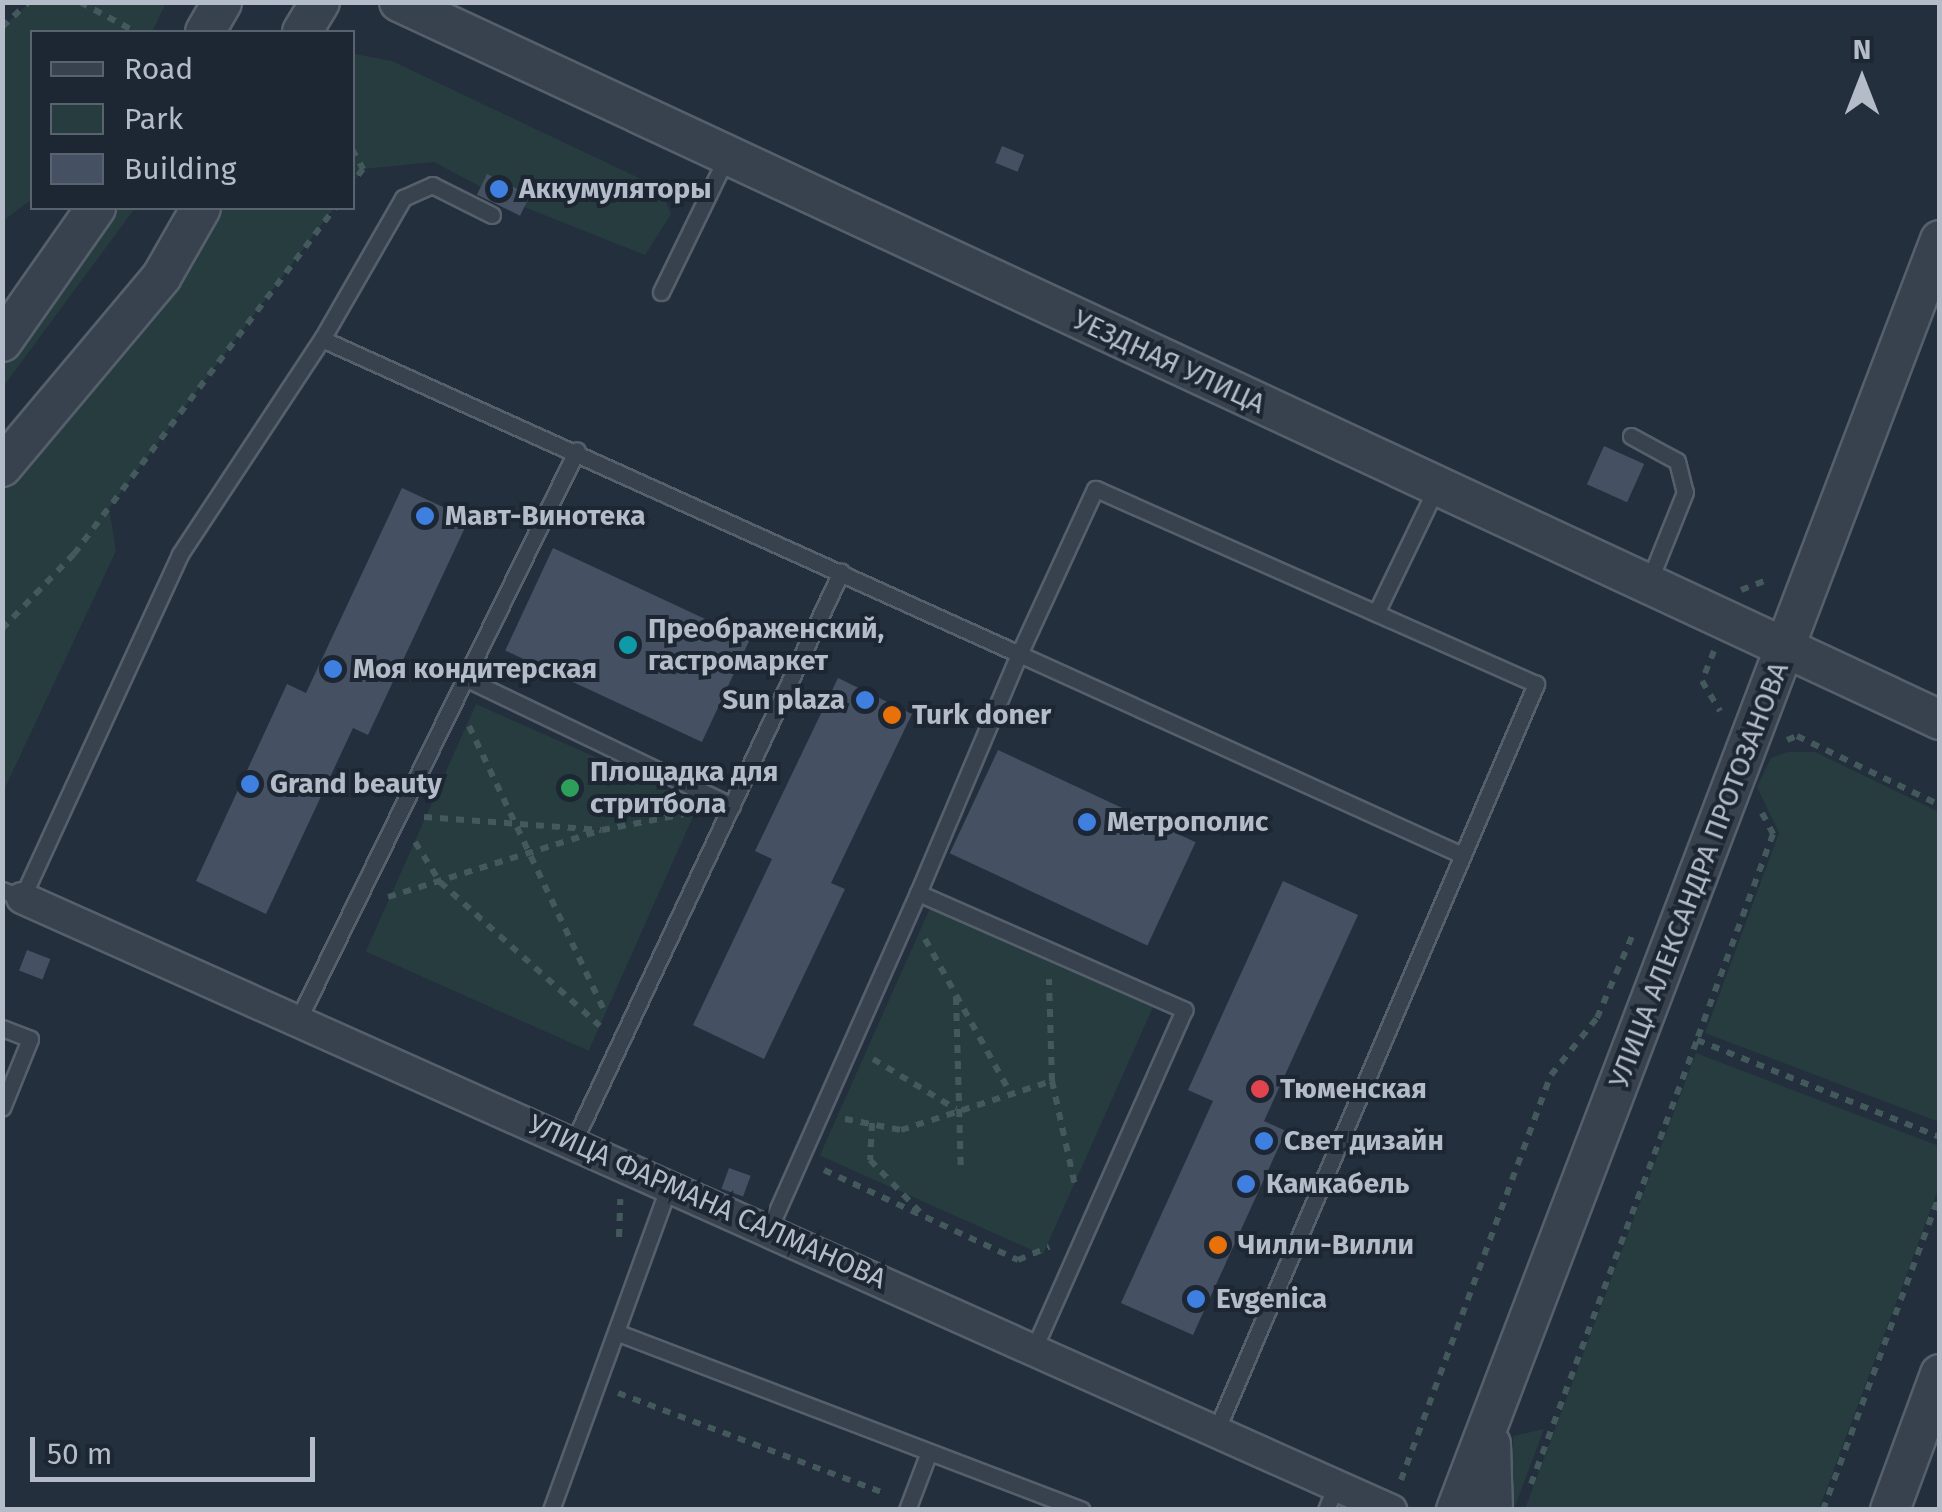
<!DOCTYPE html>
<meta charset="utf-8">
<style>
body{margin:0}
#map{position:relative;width:1942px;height:1512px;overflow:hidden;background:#242f3e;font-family:"Fira Sans",sans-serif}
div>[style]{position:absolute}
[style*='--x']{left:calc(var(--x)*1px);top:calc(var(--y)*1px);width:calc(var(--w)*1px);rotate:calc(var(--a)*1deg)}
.green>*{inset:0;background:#263c3f;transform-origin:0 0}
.building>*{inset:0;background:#455162;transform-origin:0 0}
.path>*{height:6px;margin-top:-3px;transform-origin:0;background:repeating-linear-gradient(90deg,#44595c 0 8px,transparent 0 16px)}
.roads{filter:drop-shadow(2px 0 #565f6c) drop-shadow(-2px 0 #565f6c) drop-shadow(0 2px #565f6c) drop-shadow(0 -2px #565f6c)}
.service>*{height:15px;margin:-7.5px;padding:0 7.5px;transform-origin:7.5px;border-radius:7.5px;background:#38414e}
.minor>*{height:30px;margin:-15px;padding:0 15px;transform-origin:15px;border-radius:15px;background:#38414e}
.tertiary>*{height:38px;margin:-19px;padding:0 19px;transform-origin:19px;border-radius:19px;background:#38414e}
.dots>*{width:28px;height:28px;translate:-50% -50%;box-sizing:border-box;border:5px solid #1d2633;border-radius:50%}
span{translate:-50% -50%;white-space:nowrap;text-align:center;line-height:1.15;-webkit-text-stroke:8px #1d2633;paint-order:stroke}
.poi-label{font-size:28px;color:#b4bcc9;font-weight:700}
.left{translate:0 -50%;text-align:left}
.right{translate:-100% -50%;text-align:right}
.street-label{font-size:28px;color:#b4bcc9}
.frame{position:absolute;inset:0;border:5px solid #b4bcc9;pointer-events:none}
.legend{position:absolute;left:30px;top:30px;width:325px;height:180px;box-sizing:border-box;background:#1d2633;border:2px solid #59626f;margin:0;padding:12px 18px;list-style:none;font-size:30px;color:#b4bcc9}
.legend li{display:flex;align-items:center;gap:20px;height:50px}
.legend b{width:50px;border:2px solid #59626f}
.north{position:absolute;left:1812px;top:30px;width:100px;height:100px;-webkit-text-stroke:8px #1d2633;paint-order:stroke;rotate:0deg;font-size:28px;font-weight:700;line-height:40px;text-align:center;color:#b4bcc9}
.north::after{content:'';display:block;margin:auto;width:35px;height:45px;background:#b4bcc9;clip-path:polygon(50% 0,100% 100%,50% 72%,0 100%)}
.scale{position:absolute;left:30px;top:1437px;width:285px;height:45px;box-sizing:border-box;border:5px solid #b4bcc9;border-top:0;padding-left:12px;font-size:30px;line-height:35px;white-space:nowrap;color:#b4bcc9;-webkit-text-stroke:8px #1d2633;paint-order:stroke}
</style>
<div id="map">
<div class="green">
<i style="clip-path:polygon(29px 3px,166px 3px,152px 32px,32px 32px,32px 199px,3px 221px,3px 27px)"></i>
<i style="clip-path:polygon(355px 54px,392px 61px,660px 188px,671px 214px,645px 255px,524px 207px,529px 194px,488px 175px,481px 187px,434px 162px,363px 169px,353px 183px)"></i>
<i style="clip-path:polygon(114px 208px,135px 208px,3px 387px,3px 363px)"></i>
<i style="clip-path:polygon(221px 208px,334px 208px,109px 508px,116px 551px,3px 792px,3px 485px,79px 406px,174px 286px)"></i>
<i style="left:476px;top:704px;width:244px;height:271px;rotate:24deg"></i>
<i style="clip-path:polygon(1788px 752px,1815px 752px,1939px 812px,1939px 1122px,1705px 1033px,1779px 833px,1757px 787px,1771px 758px)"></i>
<i style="left:930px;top:908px;width:244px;height:271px;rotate:24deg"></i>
<i style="clip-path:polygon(1696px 1053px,1939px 1146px,1939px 1187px,1819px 1509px,1525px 1509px)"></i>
<i style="clip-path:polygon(1544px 1429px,1514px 1509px,1510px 1510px,1513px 1436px)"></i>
</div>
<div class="building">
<i style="left:1002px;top:146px;width:24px;height:18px;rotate:22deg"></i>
<i style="left:487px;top:174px;width:48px;height:23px;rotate:26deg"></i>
<i style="left:1604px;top:446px;width:44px;height:42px;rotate:24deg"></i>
<i style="clip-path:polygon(402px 488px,469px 519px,368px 735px,353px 728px,266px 914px,196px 881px,287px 684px,306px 693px)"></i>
<i style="left:553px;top:548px;width:217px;height:113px;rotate:25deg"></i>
<i style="clip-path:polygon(838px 678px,912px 714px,831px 883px,845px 889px,764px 1059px,693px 1025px,772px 859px,755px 851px)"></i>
<i style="left:998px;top:750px;width:218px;height:114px;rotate:25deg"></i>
<i style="clip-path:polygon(1283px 881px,1358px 915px,1264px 1121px,1286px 1131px,1193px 1335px,1121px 1303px,1213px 1101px,1188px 1090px)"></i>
<i style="left:27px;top:950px;width:25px;height:22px;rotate:21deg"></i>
<i style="left:729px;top:1168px;width:23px;height:22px;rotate:20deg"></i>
</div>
<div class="path">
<i style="--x:80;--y:2;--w:64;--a:28.2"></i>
<i style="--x:2;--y:27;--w:37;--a:-43"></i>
<i style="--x:352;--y:149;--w:23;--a:61"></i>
<i style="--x:363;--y:169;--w:18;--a:128"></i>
<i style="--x:1741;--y:590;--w:31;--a:-21"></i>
<i style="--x:2;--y:629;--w:104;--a:-46.2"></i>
<i style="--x:74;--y:554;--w:433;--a:-53"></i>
<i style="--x:1714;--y:651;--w:32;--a:112"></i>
<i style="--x:1702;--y:681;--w:35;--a:59"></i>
<i style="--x:469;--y:726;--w:318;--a:64.6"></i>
<i style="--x:1787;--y:740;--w:11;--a:-22"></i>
<i style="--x:1797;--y:736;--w:159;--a:25.8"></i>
<i style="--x:1762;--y:813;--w:24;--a:62"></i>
<i style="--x:1773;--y:834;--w:220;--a:110.3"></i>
<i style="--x:1697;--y:1040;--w:262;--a:21.8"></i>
<i style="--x:424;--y:817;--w:178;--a:4.2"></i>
<i style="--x:602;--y:830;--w:85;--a:-10.9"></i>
<i style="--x:415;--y:842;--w:47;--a:58"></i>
<i style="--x:440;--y:882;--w:215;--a:42"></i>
<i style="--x:388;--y:897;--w:217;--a:-17.4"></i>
<i style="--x:925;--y:939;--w:177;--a:61"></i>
<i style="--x:956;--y:997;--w:175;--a:88.4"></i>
<i style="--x:873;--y:1059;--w:97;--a:31.1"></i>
<i style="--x:1052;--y:1081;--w:112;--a:77.6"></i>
<i style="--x:845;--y:1119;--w:57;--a:11.1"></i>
<i style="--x:901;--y:1130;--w:159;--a:-18"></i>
<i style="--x:1052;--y:1081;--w:102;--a:-91.7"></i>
<i style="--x:872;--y:1123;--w:37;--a:93"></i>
<i style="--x:870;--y:1160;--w:76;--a:46.1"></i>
<i style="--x:824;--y:1170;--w:214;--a:24.9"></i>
<i style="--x:1018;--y:1260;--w:34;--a:-23"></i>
<i style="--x:619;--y:1237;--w:38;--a:-88"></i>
<i style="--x:618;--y:1393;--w:287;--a:20.6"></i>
<i style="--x:1401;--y:1480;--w:432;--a:-69.7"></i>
<i style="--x:1551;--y:1075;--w:73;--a:-51.1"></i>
<i style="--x:1597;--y:1018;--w:91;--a:-66.8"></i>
<i style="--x:1531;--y:1484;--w:474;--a:-69.5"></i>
<i style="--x:1823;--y:1510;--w:338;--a:-69.7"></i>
</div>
<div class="roads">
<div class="service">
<i style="--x:661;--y:292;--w:151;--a:-64.1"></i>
<i style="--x:322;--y:339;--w:765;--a:24.32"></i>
<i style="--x:1019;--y:654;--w:259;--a:112.9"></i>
<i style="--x:1631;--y:436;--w:52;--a:28.5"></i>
<i style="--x:1677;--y:461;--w:32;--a:76"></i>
<i style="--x:1685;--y:492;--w:99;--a:111.9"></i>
<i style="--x:1376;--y:613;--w:141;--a:-64.3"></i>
<i style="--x:465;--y:678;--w:296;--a:25.6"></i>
<i style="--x:2;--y:890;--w:22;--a:22"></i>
<i style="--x:22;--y:898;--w:379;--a:-65.3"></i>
<i style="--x:180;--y:554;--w:258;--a:-56.6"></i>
<i style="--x:322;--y:339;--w:163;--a:-60.1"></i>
<i style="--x:403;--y:198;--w:32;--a:-24"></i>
<i style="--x:432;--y:185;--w:67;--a:26.6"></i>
<i style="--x:299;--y:1018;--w:632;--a:-63.92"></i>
<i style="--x:2;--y:1028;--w:30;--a:21"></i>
<i style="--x:30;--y:1039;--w:74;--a:112.1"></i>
<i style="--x:574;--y:1141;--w:629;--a:-64.86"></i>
<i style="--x:769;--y:1229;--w:368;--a:-66.1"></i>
<i style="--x:918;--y:893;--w:291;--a:23.7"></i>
<i style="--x:1184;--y:1010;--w:371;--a:113.9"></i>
<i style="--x:621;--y:1334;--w:493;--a:20.9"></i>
<i style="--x:1216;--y:1431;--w:813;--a:-66.81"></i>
<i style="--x:1536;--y:684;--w:482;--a:-156.1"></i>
<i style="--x:1095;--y:489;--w:182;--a:114.7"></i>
<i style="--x:1019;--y:654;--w:486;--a:24.4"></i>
<i style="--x:551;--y:1510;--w:346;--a:-70"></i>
<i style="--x:907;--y:1510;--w:57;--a:-69.3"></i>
<i style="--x:1326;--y:1510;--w:27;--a:-68"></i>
</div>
<div class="minor">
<i style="--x:22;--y:898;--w:1500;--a:24.09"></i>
</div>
<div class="tertiary">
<i style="--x:399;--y:2;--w:1700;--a:24.98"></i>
<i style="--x:205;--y:32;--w:34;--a:-60"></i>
<i style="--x:302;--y:32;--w:35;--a:-59"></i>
<i style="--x:2;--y:342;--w:164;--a:-55"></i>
<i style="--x:2;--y:467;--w:249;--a:-50"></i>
<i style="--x:162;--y:276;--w:78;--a:-60.2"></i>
<i style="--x:1491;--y:1444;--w:66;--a:88.3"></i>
<i style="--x:1456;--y:1510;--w:1359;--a:-69.14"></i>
<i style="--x:1890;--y:1510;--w:145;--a:-69.8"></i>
</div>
</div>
<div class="dots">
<i style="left:499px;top:189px;background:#3f7fe0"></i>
<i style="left:425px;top:516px;background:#3f7fe0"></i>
<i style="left:628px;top:645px;background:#0f9aa8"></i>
<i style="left:333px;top:669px;background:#3f7fe0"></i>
<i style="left:865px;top:700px;background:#3f7fe0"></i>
<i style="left:892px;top:715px;background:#e8710a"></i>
<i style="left:250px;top:784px;background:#3f7fe0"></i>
<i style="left:570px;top:788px;background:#2e9e5b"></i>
<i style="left:1087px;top:822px;background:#3f7fe0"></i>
<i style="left:1260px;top:1089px;background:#e0444e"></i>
<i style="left:1264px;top:1141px;background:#3f7fe0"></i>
<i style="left:1246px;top:1184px;background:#3f7fe0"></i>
<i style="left:1218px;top:1245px;background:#e8710a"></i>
<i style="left:1196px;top:1299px;background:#3f7fe0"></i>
</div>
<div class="poi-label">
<span class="left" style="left:519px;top:189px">Аккумуляторы</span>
<span class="left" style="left:445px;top:516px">Мавт-Винотека</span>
<span class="left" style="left:648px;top:645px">Преображенский,<br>гастромаркет</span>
<span class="left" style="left:353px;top:669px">Моя кондитерская</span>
<span class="right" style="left:845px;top:700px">Sun plaza</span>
<span class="left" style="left:912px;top:715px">Turk doner</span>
<span class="left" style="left:590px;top:788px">Площадка для<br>стритбола</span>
<span class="left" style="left:270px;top:784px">Grand beauty</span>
<span class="left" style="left:1107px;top:822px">Метрополис</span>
<span class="left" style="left:1280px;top:1089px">Тюменская</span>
<span class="left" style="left:1284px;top:1141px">Свет дизайн</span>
<span class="left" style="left:1266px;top:1184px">Камкабель</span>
<span class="left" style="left:1238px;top:1245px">Чилли-Вилли</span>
<span class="left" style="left:1216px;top:1299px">Evgenica</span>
</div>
<div class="street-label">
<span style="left:1169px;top:362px;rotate:25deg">УЕЗДНАЯ УЛИЦА</span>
<span style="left:1699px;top:875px;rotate:-69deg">УЛИЦА АЛЕКСАНДРА ПРОТОЗАНОВА</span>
<span style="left:707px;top:1202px;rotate:24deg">УЛИЦА ФАРМАНА САЛМАНОВА</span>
</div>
<div class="frame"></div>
<ul class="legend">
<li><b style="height:12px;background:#38414e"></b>Road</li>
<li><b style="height:28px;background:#263c3f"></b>Park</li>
<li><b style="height:28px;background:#455162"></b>Building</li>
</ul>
<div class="north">N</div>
<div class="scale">50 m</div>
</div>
